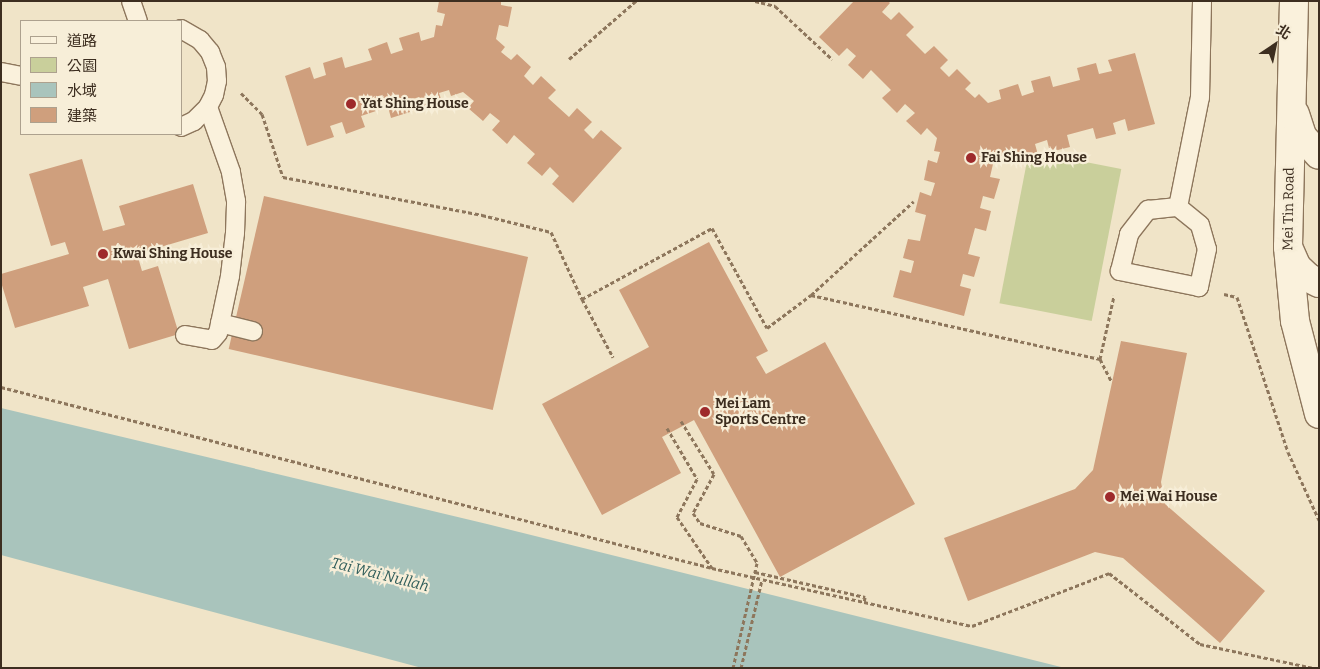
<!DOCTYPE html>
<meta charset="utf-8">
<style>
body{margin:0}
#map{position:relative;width:1320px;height:669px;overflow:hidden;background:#f0e4c8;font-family:Bitter,"Noto Sans TC",serif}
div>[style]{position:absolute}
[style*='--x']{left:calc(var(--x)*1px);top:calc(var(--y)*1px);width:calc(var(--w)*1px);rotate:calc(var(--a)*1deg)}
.green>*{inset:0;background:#c9cf9b;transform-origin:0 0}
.water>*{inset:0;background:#a9c4bc}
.building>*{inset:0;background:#cf9f7d;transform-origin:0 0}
.path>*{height:3px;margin-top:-1.5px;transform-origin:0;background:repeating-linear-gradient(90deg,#8d765c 0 4px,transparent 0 6.5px)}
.roads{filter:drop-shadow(1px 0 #8d765c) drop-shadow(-1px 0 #8d765c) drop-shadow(0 1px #8d765c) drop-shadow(0 -1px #8d765c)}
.lane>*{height:18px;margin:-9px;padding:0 9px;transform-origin:9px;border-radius:9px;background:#faf1dc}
.street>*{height:28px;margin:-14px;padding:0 14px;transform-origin:14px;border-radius:14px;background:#faf1dc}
.secondary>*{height:28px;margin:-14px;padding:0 14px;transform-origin:14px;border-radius:14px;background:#faf1dc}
.path-bridge>*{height:3px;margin-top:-1.5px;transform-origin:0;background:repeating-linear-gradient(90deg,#8d765c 0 4px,transparent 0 6.5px)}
.dots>*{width:14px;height:14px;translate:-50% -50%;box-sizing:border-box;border:2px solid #f7eed8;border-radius:50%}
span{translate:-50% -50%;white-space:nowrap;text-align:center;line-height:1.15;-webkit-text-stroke:4.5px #f7eed8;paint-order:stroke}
.poi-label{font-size:14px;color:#3d2e20;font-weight:700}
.left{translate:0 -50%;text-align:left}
.street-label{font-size:14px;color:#3d2e20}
.water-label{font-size:15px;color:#2f5d5a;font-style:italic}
.frame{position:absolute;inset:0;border:2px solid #3d2e20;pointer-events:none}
.legend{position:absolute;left:20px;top:20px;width:162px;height:115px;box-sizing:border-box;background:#f7eed8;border:1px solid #ada18e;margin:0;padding:6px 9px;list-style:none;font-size:15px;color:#3d2e20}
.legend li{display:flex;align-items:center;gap:10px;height:25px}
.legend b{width:25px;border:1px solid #ada18e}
.north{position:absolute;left:1250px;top:20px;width:50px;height:50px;-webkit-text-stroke:4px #f7eed8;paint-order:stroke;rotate:34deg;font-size:14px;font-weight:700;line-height:20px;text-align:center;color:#3d2e20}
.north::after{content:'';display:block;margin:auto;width:18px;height:22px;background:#3d2e20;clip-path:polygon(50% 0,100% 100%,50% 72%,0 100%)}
</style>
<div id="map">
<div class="green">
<i style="left:1029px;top:151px;width:94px;height:155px;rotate:11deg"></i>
</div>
<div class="water">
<i style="clip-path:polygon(1px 408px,487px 524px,1065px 668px,422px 668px,1px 555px)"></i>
</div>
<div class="building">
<i style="clip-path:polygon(439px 1px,501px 1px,501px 5px,512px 7px,508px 27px,499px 25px,496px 39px,505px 47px,501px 52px,511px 60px,517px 54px,531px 67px,524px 76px,533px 85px,541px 76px,556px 90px,548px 98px,569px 117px,577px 108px,592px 122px,584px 130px,593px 139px,601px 130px,622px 148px,573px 203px,552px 184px,559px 176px,550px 167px,542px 176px,527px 163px,535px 154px,514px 135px,507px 144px,492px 130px,500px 121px,490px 113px,483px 121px,468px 108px,474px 101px,463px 92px,451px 96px,449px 90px,439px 93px,442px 102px,422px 108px,419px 97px,407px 101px,410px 112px,391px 118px,388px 107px,361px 116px,365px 127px,346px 134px,342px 122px,330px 126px,334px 137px,307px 146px,285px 76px,310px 67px,314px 79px,326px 75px,323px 63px,342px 57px,345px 68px,372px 60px,368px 49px,387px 42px,391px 54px,403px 50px,399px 38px,419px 32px,421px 41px,434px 37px,436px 25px,442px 26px,445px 14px,437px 12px)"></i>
<i style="clip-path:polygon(854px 1px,888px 1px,890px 3px,882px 12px,891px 20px,899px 12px,914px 27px,906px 35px,925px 54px,934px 46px,948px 60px,940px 68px,949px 77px,957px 69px,971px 83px,965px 89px,975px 98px,979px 94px,988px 103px,1001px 99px,999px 90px,1018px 84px,1022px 96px,1034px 92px,1031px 81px,1050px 76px,1053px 87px,1080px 80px,1077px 68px,1096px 63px,1099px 74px,1112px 71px,1108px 60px,1135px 53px,1155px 124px,1128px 131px,1125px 119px,1113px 123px,1116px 134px,1096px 139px,1093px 128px,1067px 135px,1070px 147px,1050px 152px,1047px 140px,1035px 144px,1038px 155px,1018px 160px,1016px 152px,1004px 155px,1005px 161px,993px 164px,990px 177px,1000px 179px,994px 199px,983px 196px,980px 208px,991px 211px,986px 231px,975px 228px,968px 254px,980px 257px,974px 277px,963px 274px,960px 286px,971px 289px,964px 316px,893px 297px,900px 270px,911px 273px,914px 261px,903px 258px,908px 239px,920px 241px,926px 215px,915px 212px,920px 192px,931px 196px,935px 183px,924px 180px,928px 160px,937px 163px,940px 152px,934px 151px,937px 138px,927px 128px,921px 135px,906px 121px,915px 113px,905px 104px,897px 113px,882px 98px,891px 90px,871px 70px,863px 79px,848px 65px,856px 56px,847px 48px,839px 56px,819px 37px)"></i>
<i style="clip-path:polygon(82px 159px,103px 231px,125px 225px,119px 206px,193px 184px,208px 233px,137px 254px,142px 271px,158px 266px,179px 334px,129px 349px,108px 279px,83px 287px,89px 306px,15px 328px,1px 282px,1px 274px,69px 254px,65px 242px,51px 246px,29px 174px)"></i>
<i style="left:264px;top:196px;width:271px;height:157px;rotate:13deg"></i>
<i style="clip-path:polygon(709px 242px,768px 351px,756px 357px,766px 374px,825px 342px,915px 504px,780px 577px,694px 420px,662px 437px,681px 473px,602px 515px,542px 404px,649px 347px,619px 290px)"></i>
<i style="clip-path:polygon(1121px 341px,1187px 353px,1161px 482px,1165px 504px,1265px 591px,1220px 643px,1123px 558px,1095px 552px,968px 601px,944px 538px,1075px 489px,1093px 470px)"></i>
</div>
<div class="path">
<i style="--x:755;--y:1;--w:21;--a:14"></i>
<i style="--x:775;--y:6;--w:78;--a:42.9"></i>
<i style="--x:569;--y:59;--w:89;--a:-40.9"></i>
<i style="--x:241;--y:93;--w:30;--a:45"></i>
<i style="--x:262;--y:114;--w:66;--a:71.6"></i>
<i style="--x:283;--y:177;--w:203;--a:10.8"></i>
<i style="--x:482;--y:215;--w:71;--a:13.8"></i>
<i style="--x:551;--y:232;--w:74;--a:65.2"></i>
<i style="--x:582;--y:299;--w:66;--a:61.9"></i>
<i style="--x:1224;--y:294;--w:13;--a:13"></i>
<i style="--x:1237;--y:297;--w:163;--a:71.8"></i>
<i style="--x:1288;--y:452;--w:75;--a:65.5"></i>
<i style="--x:811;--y:295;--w:296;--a:12.5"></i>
<i style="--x:1100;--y:359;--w:25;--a:63"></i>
<i style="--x:582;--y:299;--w:148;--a:-28.6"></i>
<i style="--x:712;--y:228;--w:114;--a:61.2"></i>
<i style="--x:767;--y:328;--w:55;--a:-36.9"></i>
<i style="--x:811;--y:295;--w:139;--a:-42.4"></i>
<i style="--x:1100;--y:359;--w:65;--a:-77.5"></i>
<i style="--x:1;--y:387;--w:734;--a:14.28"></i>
<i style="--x:667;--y:428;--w:59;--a:59.5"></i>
<i style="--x:697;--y:479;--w:43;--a:117.8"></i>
<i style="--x:677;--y:517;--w:62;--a:55.5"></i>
<i style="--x:712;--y:568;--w:266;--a:12.6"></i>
<i style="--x:972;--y:626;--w:147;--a:-21.1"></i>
<i style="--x:1109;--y:573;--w:115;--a:38"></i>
<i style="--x:1200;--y:644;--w:116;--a:11.9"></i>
<i style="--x:755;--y:572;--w:113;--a:12.8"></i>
<i style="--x:865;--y:597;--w:6;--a:99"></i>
<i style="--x:741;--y:668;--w:90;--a:-76.6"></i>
</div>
<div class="roads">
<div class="lane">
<i style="--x:131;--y:1;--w:21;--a:71"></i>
<i style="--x:181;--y:29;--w:22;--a:30"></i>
<i style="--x:200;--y:40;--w:16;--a:50"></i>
<i style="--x:210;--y:52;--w:16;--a:68"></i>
<i style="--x:216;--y:67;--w:14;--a:86"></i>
<i style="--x:217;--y:81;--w:14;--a:102"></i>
<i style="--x:214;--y:95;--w:13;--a:117"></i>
<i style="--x:208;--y:107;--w:20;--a:135"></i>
<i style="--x:194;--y:121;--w:14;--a:155"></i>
<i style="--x:1;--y:72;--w:20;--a:11"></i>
<i style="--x:1178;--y:207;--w:28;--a:39"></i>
<i style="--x:1200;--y:225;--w:25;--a:74"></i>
<i style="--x:1207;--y:249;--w:39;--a:102"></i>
<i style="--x:1199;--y:287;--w:81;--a:-168.6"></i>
<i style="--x:1120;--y:271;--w:38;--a:-76"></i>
<i style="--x:1129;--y:234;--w:31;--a:-52"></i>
<i style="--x:1148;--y:210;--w:30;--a:-6"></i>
<i style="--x:1178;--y:207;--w:112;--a:-78.7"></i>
<i style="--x:1200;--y:97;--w:96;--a:-88.8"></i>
<i style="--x:220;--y:323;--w:34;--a:14"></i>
<i style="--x:185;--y:335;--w:27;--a:10"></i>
<i style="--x:212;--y:340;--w:9;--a:-49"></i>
<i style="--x:218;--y:333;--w:58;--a:-78.1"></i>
<i style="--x:230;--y:276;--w:43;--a:-83.4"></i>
<i style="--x:235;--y:233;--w:32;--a:-88"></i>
<i style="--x:236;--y:201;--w:29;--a:-100"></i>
<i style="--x:231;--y:172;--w:69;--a:-109.5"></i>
</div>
<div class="street">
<i style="--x:1288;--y:247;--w:74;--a:84.6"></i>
<i style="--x:1295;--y:321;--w:96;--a:75.5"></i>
</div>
<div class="secondary">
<i style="--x:1294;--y:1;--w:246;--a:91.4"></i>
<i style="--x:1288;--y:247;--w:22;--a:66"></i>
<i style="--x:1297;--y:267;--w:16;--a:43"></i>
<i style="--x:1309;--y:278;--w:11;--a:27"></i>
<i style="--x:1295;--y:114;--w:23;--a:72"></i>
<i style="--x:1302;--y:136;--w:25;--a:48"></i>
</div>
</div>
<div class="path-bridge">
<i style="--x:681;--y:421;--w:62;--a:58.1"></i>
<i style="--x:714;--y:474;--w:44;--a:118.3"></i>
<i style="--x:693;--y:513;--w:12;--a:55"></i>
<i style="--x:700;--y:523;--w:43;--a:17.6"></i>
<i style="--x:741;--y:536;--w:31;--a:59"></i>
<i style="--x:757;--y:563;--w:108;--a:102.9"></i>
</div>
<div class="dots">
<i style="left:351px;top:104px;background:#9e2a2b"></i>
<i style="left:971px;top:158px;background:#9e2a2b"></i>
<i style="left:103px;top:254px;background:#9e2a2b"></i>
<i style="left:705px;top:412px;background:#9e2a2b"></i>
<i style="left:1110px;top:497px;background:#9e2a2b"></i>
</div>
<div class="poi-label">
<span class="left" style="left:361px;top:104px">Yat Shing House</span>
<span class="left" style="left:981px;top:158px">Fai Shing House</span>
<span class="left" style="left:113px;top:254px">Kwai Shing House</span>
<span class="left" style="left:715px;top:412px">Mei Lam<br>Sports Centre</span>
<span class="left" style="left:1120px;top:497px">Mei Wai House</span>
</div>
<div class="street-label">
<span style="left:1289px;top:209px;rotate:-89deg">Mei Tin Road</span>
</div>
<div class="water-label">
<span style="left:380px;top:575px;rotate:14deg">Tai Wai Nullah</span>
</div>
<div class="frame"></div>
<ul class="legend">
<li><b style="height:6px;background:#faf1dc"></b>道路</li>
<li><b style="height:14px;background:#c9cf9b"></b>公園</li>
<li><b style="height:14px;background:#a9c4bc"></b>水域</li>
<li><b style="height:14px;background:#cf9f7d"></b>建築</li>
</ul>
<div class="north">北</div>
</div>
